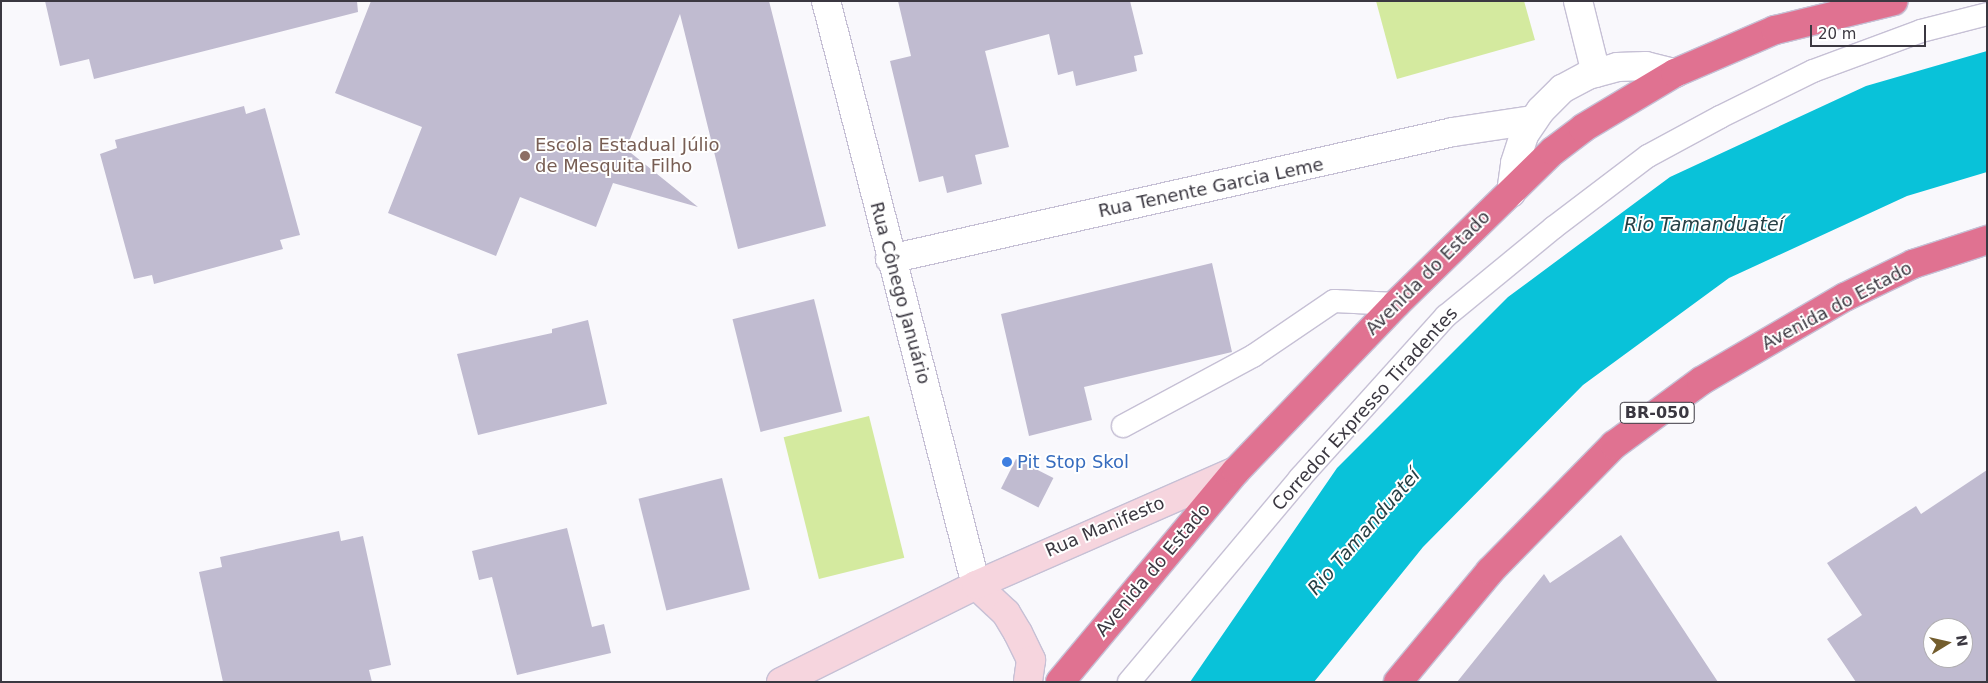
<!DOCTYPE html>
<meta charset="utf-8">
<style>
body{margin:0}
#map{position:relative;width:1988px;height:683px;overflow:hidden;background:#f9f8fc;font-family:"DejaVu Sans",sans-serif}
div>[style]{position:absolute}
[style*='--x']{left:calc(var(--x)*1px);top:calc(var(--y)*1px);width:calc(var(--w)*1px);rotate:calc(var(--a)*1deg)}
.green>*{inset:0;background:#d4ea9f;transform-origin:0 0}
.water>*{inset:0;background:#09c2d9}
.building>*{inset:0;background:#c0bbd0;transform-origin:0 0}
.roads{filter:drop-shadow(1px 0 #c6c0d5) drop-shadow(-1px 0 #c6c0d5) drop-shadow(0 1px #c6c0d5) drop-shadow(0 -1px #c6c0d5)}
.lane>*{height:22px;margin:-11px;padding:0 11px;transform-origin:11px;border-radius:11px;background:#fff}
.street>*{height:28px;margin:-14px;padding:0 14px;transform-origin:14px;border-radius:14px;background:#fff}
.secondary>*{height:28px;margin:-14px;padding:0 14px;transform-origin:14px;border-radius:14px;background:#f6d5de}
.highway>*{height:28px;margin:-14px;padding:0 14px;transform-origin:14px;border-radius:14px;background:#e07291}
.dots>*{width:14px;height:14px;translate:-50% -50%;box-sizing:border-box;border:2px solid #fff;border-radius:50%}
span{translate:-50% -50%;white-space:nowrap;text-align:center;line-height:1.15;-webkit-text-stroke:4px #fff;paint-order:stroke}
.shield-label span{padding:1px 4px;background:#fff;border:1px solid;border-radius:4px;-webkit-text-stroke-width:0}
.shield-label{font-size:16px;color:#3b3841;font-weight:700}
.education-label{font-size:18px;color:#785e54}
.left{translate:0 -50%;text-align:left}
.street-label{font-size:18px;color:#3b3841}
.shop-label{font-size:18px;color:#366cbe}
.water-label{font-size:19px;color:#274045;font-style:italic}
.frame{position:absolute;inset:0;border:2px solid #3b3841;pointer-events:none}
.north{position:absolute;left:1923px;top:618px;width:50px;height:50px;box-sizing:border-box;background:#fff;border:1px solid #b1afb3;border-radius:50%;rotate:81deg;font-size:14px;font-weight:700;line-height:20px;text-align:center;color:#3b3841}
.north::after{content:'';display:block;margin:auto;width:18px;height:22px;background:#735d2d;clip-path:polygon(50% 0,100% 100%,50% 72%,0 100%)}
.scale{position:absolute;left:1810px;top:25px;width:116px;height:22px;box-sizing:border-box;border:2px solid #3b3841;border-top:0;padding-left:6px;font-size:15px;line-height:18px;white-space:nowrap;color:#3b3841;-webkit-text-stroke:4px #fff;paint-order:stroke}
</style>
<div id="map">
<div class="green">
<i style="clip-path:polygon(1376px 1px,1524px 1px,1535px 40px,1397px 79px)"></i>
<i style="left:869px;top:416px;width:146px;height:88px;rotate:76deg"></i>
</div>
<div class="water">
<i style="clip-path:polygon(1987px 51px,1987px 172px,1907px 196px,1729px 278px,1583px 385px,1423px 547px,1314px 682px,1190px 682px,1337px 468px,1508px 297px,1670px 177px,1866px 86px)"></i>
</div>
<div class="building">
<i style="clip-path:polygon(45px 1px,357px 1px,358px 12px,94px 79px,89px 59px,60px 66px)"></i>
<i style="clip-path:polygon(371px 1px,769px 1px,826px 226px,738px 249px,680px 14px,626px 149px,698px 207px,613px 183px,596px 227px,520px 197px,496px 256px,388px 213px,422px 127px,335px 93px)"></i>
<i style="clip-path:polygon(898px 1px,1130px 1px,1143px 54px,1134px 56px,1137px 71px,1076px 86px,1073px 71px,1058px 75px,1049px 34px,985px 51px,1009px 147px,975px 155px,982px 184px,947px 193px,943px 176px,919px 182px,890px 61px,911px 56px)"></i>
<i style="clip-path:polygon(244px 106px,246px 114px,265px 108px,300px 235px,280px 240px,283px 249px,154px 284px,152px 275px,134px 279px,100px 154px,117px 148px,115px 140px)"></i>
<i style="clip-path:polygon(1212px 263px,1232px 352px,1084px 387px,1092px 420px,1029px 436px,1001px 314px)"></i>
<i style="left:814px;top:299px;width:116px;height:84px;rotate:76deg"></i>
<i style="clip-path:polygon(588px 320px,607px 404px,478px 435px,457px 354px,552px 333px,552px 329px)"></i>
<i style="left:1016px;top:459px;width:42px;height:33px;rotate:27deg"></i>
<i style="clip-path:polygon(evenodd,1987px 470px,1987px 682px,1856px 682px,1827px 639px,1862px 615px,1827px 563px,1916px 506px,1921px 514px,1987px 470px,1933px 628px,1963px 628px,1963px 658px,1933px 658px,1933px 628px)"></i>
<i style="left:722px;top:478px;width:115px;height:86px;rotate:76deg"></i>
<i style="clip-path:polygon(567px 528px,592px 627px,604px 624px,611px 653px,517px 675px,492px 577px,479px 580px,472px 551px)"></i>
<i style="clip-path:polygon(339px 531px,341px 541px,363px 536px,391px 665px,369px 670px,372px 682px,223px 682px,199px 572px,222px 567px,220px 557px)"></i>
<i style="clip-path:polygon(1621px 535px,1718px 682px,1457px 682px,1544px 574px,1550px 583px)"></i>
</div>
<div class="roads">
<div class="lane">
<i style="--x:1123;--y:426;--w:148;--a:-28.3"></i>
<i style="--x:1253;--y:356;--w:98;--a:-34.2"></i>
<i style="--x:1334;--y:301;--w:62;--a:2.8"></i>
<i style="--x:1129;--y:682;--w:266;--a:-50"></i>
<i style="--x:1300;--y:478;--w:218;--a:-48"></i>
<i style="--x:1446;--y:316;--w:139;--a:-39.4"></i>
<i style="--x:1553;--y:228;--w:119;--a:-37.2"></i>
<i style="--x:1648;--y:156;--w:82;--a:-28.4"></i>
<i style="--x:1720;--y:117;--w:104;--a:-26.3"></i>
<i style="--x:1813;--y:71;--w:115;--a:-20.3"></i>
<i style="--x:1921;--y:31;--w:68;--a:-14.4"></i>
</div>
<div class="street">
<i style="--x:826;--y:1;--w:603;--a:75.6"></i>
<i style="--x:1578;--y:1;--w:74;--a:76"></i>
<i style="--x:1511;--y:193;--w:30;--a:-82"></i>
<i style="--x:1515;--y:163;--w:29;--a:-72"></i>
<i style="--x:1524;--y:135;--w:30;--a:-56"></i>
<i style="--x:1541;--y:110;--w:30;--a:-45"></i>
<i style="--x:1562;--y:89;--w:30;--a:-28"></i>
<i style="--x:1588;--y:75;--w:30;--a:-15"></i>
<i style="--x:1617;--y:67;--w:29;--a:-2"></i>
<i style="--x:1646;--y:66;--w:30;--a:14"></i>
<i style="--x:890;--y:259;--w:577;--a:-12.71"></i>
<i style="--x:1453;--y:132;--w:81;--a:-8.5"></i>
</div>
<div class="secondary">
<i style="--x:976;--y:585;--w:41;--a:43"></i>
<i style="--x:1006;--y:613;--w:23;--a:59"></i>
<i style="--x:1018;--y:633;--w:30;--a:64"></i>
<i style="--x:1031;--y:660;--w:22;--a:98"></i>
<i style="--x:781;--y:682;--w:218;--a:-26.4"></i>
<i style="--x:976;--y:585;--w:284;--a:-23.7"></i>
</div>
<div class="highway">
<i style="--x:1060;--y:682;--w:275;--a:-50.2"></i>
<i style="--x:1236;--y:471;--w:231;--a:-46.2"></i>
<i style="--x:1396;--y:304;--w:219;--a:-44.3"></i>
<i style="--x:1553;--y:151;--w:38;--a:-37"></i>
<i style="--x:1583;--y:128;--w:107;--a:-30.9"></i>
<i style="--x:1675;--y:73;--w:109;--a:-23.3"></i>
<i style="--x:1775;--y:30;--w:122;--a:-13.7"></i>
<i style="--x:1398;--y:682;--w:144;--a:-50.3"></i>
<i style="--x:1490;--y:571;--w:177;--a:-45.5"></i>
<i style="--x:1614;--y:445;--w:108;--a:-36.3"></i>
<i style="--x:1701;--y:381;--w:167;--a:-30.3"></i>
<i style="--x:1845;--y:297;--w:76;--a:-25.9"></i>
<i style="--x:1913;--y:264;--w:78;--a:-18"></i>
</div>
</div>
<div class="dots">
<i style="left:525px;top:156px;background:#8d6e63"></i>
<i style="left:1007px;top:462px;background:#3f7fe0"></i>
</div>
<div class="shield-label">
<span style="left:1657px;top:413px">BR-050</span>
</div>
<div class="education-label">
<span class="left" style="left:535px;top:156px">Escola Estadual Júlio<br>de Mesquita Filho</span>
</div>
<div class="street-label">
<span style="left:1211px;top:188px;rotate:-12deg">Rua Tenente Garcia Leme</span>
<span style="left:1428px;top:273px;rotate:-45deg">Avenida do Estado</span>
<span style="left:900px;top:293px;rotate:75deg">Rua Cônego Januário</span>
<span style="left:1837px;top:306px;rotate:-28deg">Avenida do Estado</span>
<span style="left:1365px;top:409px;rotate:-48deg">Corredor Expresso Tiradentes</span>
<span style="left:1105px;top:527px;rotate:-23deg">Rua Manifesto</span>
<span style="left:1153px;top:570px;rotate:-50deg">Avenida do Estado</span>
</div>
<div class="shop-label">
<span class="left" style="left:1017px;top:462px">Pit Stop Skol</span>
</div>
<div class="water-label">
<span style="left:1704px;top:225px">Rio Tamanduateí</span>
<span style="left:1364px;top:532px;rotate:-49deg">Rio Tamanduateí</span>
</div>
<div class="frame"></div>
<div class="north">N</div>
<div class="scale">20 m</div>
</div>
